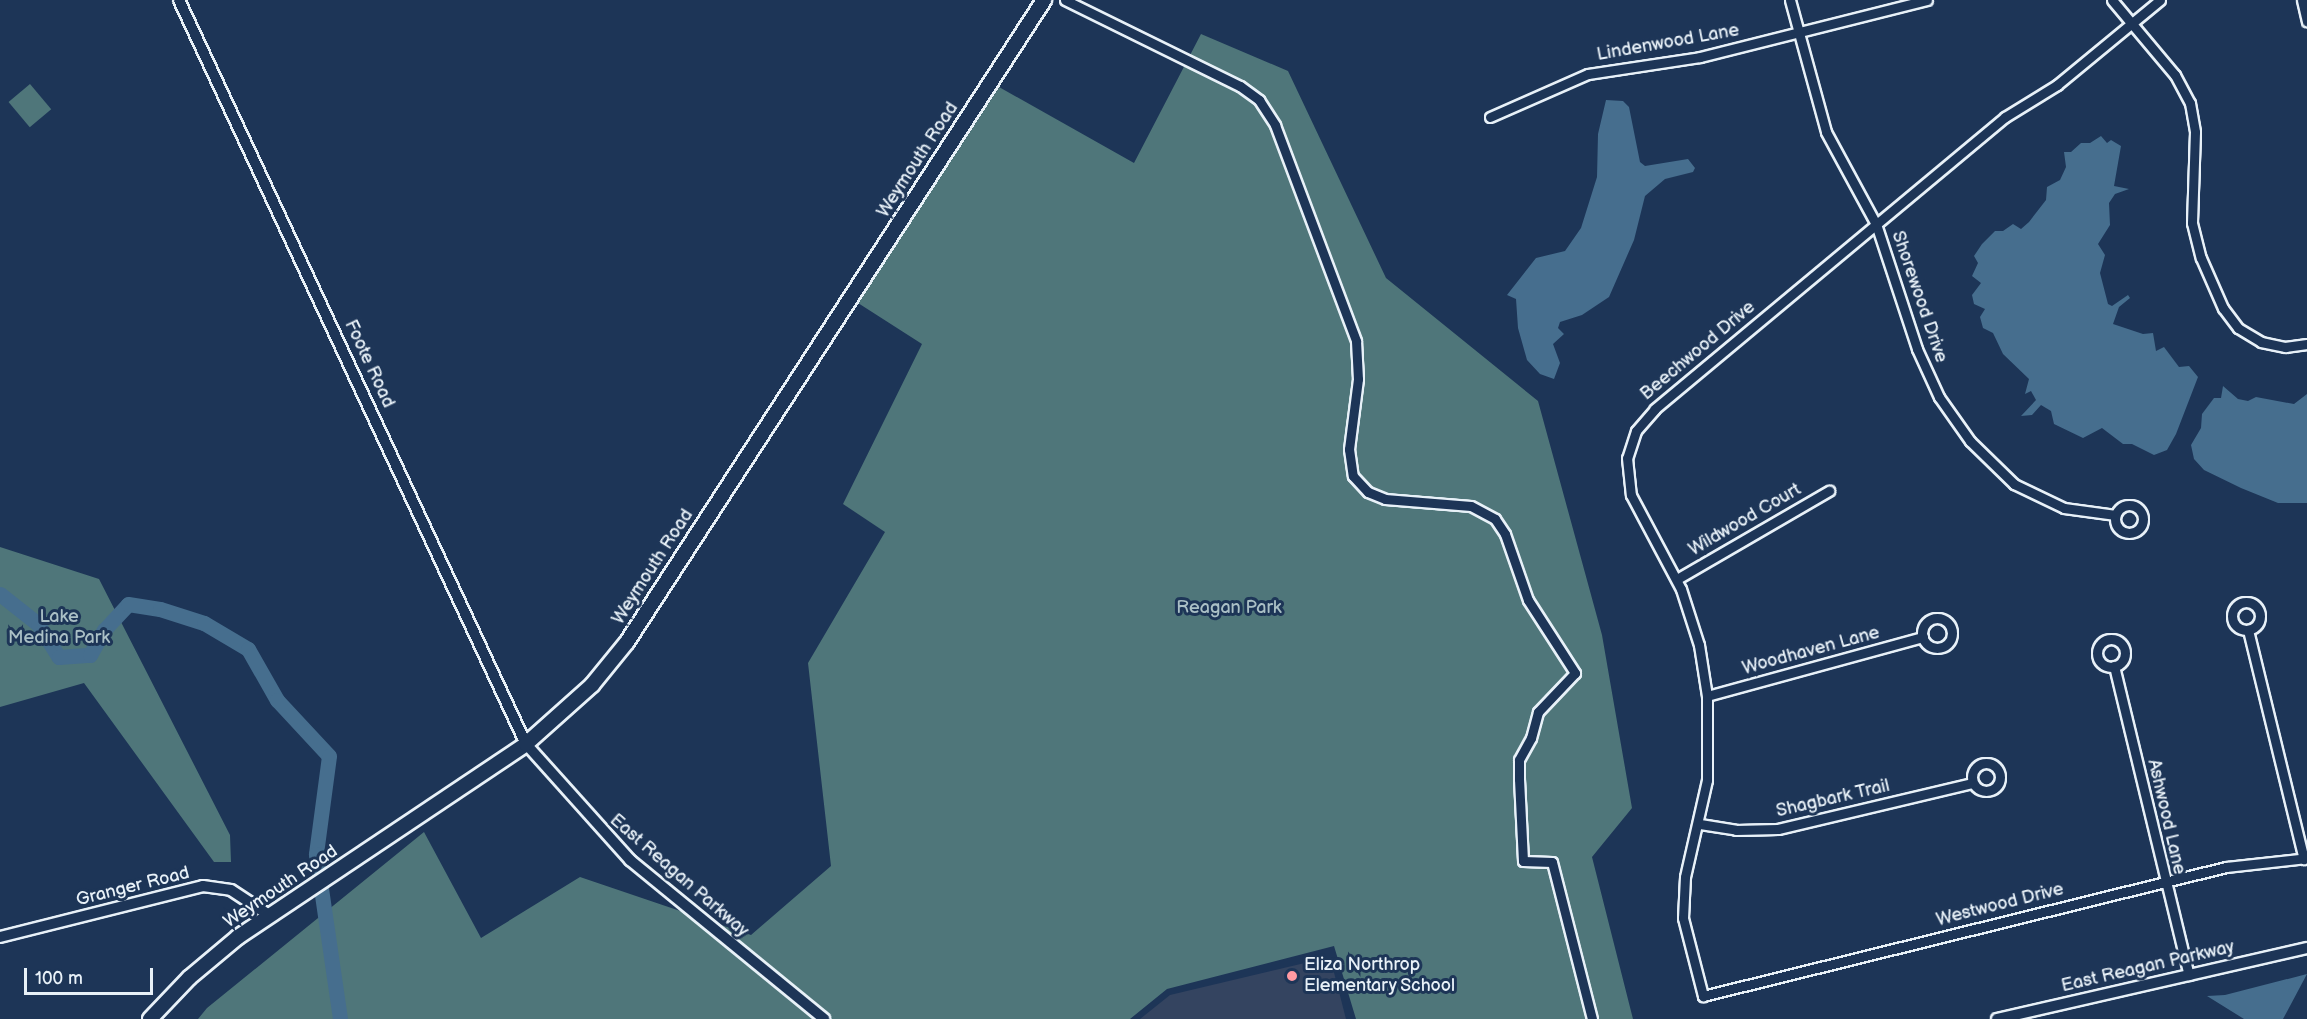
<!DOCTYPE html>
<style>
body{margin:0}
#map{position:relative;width:2307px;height:1019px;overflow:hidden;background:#1d3557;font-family:"Balsamiq Sans",sans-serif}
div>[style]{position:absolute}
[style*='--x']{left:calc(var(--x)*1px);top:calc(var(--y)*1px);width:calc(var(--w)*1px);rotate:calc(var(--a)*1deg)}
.built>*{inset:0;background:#344460}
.green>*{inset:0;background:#4f767a;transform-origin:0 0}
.water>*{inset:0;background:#466e8e}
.river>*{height:15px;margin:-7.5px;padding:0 7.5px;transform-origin:7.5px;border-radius:7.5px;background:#466e8e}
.roads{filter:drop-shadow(2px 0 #e8f1f8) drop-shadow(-2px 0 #e8f1f8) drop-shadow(0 2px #e8f1f8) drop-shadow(0 -2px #e8f1f8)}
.minor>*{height:9px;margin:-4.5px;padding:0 4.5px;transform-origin:4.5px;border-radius:4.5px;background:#1d3557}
.minor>.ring{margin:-4.5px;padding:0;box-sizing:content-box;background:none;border:9px solid #1d3557;border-radius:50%}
.tertiary>*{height:10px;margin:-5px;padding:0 5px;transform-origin:5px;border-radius:5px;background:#1d3557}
.primary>*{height:14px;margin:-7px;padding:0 7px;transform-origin:7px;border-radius:7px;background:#1d3557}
.dots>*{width:16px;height:16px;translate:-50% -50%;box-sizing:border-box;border:3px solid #1d3557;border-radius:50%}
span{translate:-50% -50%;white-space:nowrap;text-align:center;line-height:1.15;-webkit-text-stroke:6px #1d3557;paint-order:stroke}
.street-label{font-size:18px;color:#e8f1f8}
.park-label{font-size:18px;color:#abc0c6}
.poi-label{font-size:18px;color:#e8f1f8}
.left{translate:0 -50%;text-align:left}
.scale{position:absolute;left:24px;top:968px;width:129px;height:27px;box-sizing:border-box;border:3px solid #e8f1f8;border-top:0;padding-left:8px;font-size:18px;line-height:21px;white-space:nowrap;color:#e8f1f8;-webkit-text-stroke:4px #1d3557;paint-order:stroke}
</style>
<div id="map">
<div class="built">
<i style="clip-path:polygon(1330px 957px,1346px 1019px,1140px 1019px,1170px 995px)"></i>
</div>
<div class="green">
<i style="clip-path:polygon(1201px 34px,1288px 71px,1386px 278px,1538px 401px,1602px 635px,1632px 808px,1592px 857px,1633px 1019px,1356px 1019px,1334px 946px,1167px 989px,1130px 1019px,198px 1019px,207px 1008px,424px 832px,481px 938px,580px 877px,751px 935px,831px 866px,808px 663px,885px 532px,843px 504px,922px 344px,858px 303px,999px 87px,1134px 163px)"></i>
<i style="left:30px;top:84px;width:33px;height:28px;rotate:50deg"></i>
<i style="clip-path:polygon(0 547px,99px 579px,230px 835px,231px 862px,214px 862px,84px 683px,0 707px)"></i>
</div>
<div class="water">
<i style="clip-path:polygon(1606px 100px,1623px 101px,1629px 107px,1640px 162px,1645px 166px,1688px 159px,1695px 168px,1693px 172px,1665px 179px,1645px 196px,1634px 240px,1609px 297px,1582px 315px,1560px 322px,1558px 328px,1564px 334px,1553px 344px,1560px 363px,1554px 379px,1540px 374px,1527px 360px,1518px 328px,1516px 299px,1507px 295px,1536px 258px,1565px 251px,1581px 228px,1597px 177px,1598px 134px)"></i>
<i style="clip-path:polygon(2101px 136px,2107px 143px,2111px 140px,2121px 146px,2114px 186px,2129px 189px,2115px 194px,2109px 203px,2110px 225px,2098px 244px,2105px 255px,2100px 273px,2108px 304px,2112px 306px,2128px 295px,2130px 298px,2119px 307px,2113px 324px,2143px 334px,2153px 333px,2156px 351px,2164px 347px,2179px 367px,2189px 366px,2198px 377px,2176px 434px,2167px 450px,2154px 455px,2132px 444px,2123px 444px,2102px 428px,2083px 438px,2054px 424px,2051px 411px,2041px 405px,2032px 415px,2021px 416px,2036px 400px,2031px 391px,2025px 394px,2029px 379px,2003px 354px,1993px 333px,1983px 328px,1980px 317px,1985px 309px,1974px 304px,1972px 295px,1981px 283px,1972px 276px,1978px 263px,1974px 256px,1982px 244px,1995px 231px,2003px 231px,2013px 224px,2021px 229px,2029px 222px,2046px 200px,2047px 187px,2060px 180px,2066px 167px,2064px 152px,2071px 152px,2081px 143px,2090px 143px)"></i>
<i style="clip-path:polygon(2223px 386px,2238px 399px,2248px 401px,2256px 397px,2294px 404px,2307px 394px,2307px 503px,2278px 503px,2241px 488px,2204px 470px,2194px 459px,2191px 445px,2201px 428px,2202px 414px,2214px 398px,2221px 398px)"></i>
<i style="clip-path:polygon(2307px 974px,2283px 1019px,2244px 1019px,2207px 996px,2225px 995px)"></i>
</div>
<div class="river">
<i style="--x:0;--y:594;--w:48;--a:38.3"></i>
<i style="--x:38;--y:624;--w:39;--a:58"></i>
<i style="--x:59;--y:657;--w:31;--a:-4"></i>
<i style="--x:90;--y:655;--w:29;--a:-61"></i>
<i style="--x:104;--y:630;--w:35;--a:-47"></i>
<i style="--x:128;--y:604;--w:32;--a:9"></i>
<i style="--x:160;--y:609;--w:46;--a:17.7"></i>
<i style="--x:204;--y:623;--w:51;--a:30.6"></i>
<i style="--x:248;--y:649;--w:59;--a:60.4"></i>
<i style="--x:277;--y:700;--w:76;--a:47.1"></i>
<i style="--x:329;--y:756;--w:99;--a:97.6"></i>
<i style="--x:316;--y:854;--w:167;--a:81.7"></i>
</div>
<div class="roads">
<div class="minor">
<i style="--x:1065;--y:0;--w:195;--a:26.2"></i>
<i style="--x:1240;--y:86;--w:24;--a:36"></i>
<i style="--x:1259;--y:100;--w:30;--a:57"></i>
<i style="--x:1275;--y:125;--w:231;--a:69.4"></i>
<i style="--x:1356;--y:341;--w:38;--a:87"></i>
<i style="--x:1358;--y:379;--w:71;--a:97.3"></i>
<i style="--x:1349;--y:449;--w:27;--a:82"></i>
<i style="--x:1353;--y:476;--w:22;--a:47"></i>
<i style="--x:1368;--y:492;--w:18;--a:22"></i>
<i style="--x:1385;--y:499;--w:86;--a:4.7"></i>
<i style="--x:1471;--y:506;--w:27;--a:28"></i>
<i style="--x:1495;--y:519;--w:18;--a:56"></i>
<i style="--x:1505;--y:534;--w:70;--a:70.8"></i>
<i style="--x:1528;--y:600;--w:87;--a:57.2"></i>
<i style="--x:1575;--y:673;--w:54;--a:133.5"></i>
<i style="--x:1538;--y:712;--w:27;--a:105"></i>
<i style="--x:1531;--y:738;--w:25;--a:119"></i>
<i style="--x:1519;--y:760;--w:19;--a:90"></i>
<i style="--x:1519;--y:779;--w:82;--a:87.2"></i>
<i style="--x:1523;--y:861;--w:29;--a:2"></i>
<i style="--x:1552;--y:862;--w:162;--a:75.7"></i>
<i style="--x:1790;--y:0;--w:137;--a:74.7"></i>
<i style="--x:1826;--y:132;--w:105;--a:61.5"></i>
<i style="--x:1876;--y:224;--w:132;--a:71.8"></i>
<i style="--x:1917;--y:349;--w:53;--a:65.4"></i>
<i style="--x:1939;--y:397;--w:54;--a:54.8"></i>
<i style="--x:1970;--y:441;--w:62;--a:44.3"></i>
<i style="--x:2014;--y:484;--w:55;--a:25.6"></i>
<i style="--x:2064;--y:508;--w:52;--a:7.7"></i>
<i style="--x:2112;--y:0;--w:98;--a:50"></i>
<i style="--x:2175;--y:75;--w:32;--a:62"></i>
<i style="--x:2190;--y:103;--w:29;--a:80"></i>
<i style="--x:2195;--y:132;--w:91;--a:91.9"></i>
<i style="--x:2192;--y:223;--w:36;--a:76"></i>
<i style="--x:2201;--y:258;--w:55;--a:66.3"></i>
<i style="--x:2223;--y:308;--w:25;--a:53"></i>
<i style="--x:2238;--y:328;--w:27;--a:31"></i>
<i style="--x:2261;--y:342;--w:25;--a:12"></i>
<i style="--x:2285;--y:347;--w:22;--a:-8"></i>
<i style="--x:2160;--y:0;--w:134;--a:140.5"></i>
<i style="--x:2057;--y:85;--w:61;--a:148.4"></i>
<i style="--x:2005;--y:117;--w:456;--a:140.2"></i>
<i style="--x:1655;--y:409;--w:29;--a:131"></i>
<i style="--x:1636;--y:431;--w:28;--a:108"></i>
<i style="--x:1627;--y:458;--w:37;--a:84"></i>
<i style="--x:1631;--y:495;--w:106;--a:62"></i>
<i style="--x:1681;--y:589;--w:59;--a:72.2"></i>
<i style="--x:1699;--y:645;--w:52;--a:81.1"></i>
<i style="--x:1707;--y:696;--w:84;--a:90"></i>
<i style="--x:1707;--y:780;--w:99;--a:102.8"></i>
<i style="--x:1685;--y:877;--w:41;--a:92.8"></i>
<i style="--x:1683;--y:918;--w:81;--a:75.6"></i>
<i style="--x:1703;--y:996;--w:539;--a:-13.86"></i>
<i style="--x:2226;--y:867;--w:81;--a:-6.3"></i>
<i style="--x:2302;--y:0;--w:22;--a:77"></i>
<i style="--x:1490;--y:117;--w:107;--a:-23.7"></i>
<i style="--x:1588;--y:74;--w:113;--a:-8.6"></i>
<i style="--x:1700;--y:57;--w:234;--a:-14.1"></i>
<i class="ring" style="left:2115px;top:505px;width:19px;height:19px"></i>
<i style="--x:1677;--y:579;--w:176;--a:-30.1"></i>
<i class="ring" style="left:2232px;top:602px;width:19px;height:19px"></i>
<i class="ring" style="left:1922px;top:618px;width:21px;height:21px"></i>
<i style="--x:2248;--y:630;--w:236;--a:76.3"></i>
<i class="ring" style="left:2097px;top:639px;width:19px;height:19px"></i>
<i style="--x:2114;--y:666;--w:318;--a:76.4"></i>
<i style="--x:1707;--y:696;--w:224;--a:-15.3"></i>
<i class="ring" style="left:1972px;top:763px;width:19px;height:19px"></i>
<i style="--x:1700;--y:824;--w:36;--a:9"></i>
<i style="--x:1736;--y:830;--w:42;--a:-1.4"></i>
<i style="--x:1778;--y:829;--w:199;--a:-13.3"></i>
</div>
<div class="tertiary">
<i style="--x:179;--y:0;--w:821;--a:65"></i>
<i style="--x:526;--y:744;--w:156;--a:48.1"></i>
<i style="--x:630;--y:860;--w:251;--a:39.3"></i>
<i style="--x:0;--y:937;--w:209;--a:-14.1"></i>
<i style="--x:203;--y:886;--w:28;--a:8"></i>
<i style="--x:231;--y:890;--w:45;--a:33.3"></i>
<i style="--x:1997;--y:1019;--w:318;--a:-12.9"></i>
</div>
<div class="primary">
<i style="--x:150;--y:1019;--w:57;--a:-46.4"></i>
<i style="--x:189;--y:978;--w:64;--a:-39.9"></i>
<i style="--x:238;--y:937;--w:347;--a:-33.8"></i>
<i style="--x:526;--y:744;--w:89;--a:-41.8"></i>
<i style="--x:592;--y:685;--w:55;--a:-50.9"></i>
<i style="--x:627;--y:642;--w:766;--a:-56.99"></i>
</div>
</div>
<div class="dots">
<i style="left:1292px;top:976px;background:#ff9aa2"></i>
</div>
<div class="street-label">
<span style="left:1668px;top:43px;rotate:-10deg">Lindenwood Lane</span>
<span style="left:918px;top:160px;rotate:-57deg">Weymouth Road</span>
<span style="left:1919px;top:297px;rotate:71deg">Shorewood Drive</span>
<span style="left:1698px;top:351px;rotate:-40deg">Beechwood Drive</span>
<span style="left:369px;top:364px;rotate:65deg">Foote Road</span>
<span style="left:1745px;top:520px;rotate:-30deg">Wildwood Court</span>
<span style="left:653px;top:567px;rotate:-57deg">Weymouth Road</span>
<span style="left:1811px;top:651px;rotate:-15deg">Woodhaven Lane</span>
<span style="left:1833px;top:799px;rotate:-13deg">Shagbark Trail</span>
<span style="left:2166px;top:817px;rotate:77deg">Ashwood Lane</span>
<span style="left:679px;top:876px;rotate:41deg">East Reagan Parkway</span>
<span style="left:133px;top:887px;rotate:-14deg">Granger Road</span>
<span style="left:281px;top:887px;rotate:-34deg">Weymouth Road</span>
<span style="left:2000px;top:905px;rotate:-14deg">Westwood Drive</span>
<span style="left:2148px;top:967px;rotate:-13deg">East Reagan Parkway</span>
</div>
<div class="park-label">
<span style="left:1229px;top:608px">Reagan Park</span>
<span style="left:59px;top:628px">Lake<br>Medina Park</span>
</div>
<div class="poi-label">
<span class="left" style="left:1304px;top:976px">Eliza Northrop<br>Elementary School</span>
</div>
<div class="scale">100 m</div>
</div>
